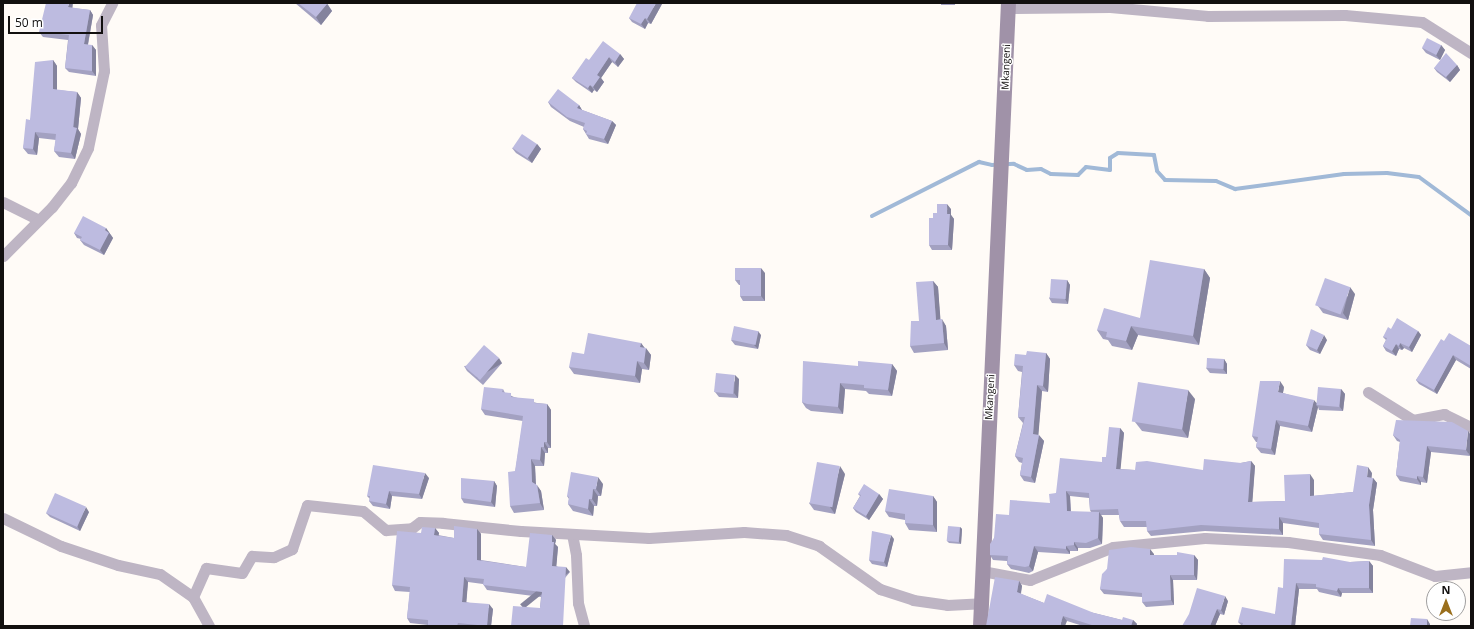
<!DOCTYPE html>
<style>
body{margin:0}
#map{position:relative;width:1474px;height:629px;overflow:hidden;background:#fffbf7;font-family:"Open Sans",sans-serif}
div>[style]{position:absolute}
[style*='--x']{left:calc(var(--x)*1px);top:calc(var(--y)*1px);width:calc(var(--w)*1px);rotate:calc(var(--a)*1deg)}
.stream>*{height:4px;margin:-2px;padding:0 2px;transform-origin:2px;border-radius:2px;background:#a1b9d7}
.street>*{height:11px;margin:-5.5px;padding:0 5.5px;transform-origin:5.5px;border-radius:5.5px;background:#beb5c4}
.secondary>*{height:15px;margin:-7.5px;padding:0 7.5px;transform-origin:7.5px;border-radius:7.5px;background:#a092a8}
.wall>*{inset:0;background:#a3a1c1;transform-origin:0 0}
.shaded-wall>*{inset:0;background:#84839d;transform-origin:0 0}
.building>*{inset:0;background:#bdbbe0;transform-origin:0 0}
span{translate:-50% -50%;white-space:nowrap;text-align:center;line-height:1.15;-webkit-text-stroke:3px #fff;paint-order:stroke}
.street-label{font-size:10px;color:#12100f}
.frame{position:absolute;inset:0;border:4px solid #12100f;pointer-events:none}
.north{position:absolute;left:1426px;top:581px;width:40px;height:40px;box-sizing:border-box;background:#fff;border:1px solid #a09f9f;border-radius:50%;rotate:0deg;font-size:11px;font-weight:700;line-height:16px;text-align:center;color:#12100f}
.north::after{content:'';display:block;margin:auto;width:14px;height:18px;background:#9a6f1d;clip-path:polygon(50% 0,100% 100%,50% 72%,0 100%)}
.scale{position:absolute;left:8px;top:16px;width:95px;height:18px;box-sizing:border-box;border:2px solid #12100f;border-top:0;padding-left:5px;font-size:12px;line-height:14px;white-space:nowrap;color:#12100f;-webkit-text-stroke:3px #fff;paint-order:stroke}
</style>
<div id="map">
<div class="stream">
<i style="--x:872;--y:216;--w:120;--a:-26.8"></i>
<i style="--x:979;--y:162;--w:13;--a:13"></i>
<i style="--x:992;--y:165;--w:22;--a:-3"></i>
<i style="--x:1014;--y:164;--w:14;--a:25"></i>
<i style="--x:1027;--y:170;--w:14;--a:-4"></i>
<i style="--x:1041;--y:169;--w:11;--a:27"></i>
<i style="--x:1051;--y:174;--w:27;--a:2"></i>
<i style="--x:1078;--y:175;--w:11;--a:-45"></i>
<i style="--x:1086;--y:167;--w:24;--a:7"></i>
<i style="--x:1110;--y:170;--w:12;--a:-90"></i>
<i style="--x:1110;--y:158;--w:9;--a:-32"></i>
<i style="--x:1118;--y:153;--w:36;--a:3"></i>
<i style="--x:1154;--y:155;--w:16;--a:79"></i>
<i style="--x:1157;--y:171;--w:12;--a:48"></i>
<i style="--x:1165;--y:180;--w:51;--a:1.1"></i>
<i style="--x:1216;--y:181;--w:21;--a:23"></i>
<i style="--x:1235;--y:189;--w:110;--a:-7.8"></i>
<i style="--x:1344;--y:174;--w:43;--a:-1.3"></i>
<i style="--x:1387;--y:173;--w:32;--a:7"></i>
<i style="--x:1419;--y:177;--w:64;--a:36.2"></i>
</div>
<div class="street">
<i style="--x:1008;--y:8;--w:102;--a:-0.6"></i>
<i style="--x:1110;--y:7;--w:98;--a:5.2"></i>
<i style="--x:1208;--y:16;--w:137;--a:-0.4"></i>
<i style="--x:1345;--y:15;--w:77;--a:5.2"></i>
<i style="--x:1422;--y:22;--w:58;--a:32.3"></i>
<i style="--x:3;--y:202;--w:40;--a:26.6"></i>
<i style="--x:3;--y:256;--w:69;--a:-45"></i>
<i style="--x:52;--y:207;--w:31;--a:-52"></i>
<i style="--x:71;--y:183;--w:39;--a:-64"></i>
<i style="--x:88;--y:148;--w:79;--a:-78.3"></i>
<i style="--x:104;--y:71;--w:46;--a:-93.7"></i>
<i style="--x:101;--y:25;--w:25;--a:-63"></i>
<i style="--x:1368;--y:392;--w:53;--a:31.9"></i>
<i style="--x:1413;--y:420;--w:32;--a:-11"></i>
<i style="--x:1444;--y:414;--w:30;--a:26"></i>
<i style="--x:3;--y:518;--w:64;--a:25.8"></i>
<i style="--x:61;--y:546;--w:60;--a:18.4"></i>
<i style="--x:118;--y:565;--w:43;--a:12.1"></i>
<i style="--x:160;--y:574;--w:40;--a:34.9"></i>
<i style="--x:193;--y:597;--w:33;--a:61"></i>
<i style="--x:572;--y:534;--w:21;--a:79"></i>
<i style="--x:576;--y:555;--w:48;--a:87.6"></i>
<i style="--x:578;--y:603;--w:24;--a:75"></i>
<i style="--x:982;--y:571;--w:49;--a:10.6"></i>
<i style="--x:1030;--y:580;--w:89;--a:-21.7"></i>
<i style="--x:1113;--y:547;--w:92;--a:-5.6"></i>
<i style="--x:1205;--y:538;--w:83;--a:2.8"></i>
<i style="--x:1288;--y:542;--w:93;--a:8"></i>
<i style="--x:1380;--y:555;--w:59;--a:20.9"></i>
<i style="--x:1435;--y:576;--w:36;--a:-6"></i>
<i style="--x:193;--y:597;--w:32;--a:-66"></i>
<i style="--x:206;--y:568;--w:36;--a:8"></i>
<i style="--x:242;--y:573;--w:20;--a:-60"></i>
<i style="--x:252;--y:556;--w:22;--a:3"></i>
<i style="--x:274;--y:557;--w:20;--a:-24"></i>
<i style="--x:292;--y:549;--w:46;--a:-71.2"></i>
<i style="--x:307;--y:505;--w:56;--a:6.1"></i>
<i style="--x:363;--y:511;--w:30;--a:40"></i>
<i style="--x:386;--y:530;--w:26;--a:-4"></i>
<i style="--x:412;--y:528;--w:10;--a:-37"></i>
<i style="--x:420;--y:522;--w:23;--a:2"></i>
<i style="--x:443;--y:523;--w:78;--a:5.9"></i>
<i style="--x:521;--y:531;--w:128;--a:3.1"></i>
<i style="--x:649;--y:538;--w:95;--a:-3.6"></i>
<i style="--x:744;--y:532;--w:42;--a:4.1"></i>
<i style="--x:786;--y:535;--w:35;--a:18"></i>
<i style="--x:819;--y:546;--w:75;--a:35.2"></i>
<i style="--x:880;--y:589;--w:35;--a:18"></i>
<i style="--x:913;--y:600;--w:34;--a:8"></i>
<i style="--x:947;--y:605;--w:34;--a:-3"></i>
</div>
<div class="secondary">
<i style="--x:980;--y:626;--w:624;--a:-87.43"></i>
</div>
<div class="wall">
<i style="clip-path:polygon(295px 3px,327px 3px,332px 11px,321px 25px)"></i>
<i style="left:941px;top:3px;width:14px;height:2px"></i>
<i style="clip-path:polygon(662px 4px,651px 24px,648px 23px,645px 29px,632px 22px,629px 18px)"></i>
<i style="clip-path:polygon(72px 8px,90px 10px,93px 15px,88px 45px,92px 45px,96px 50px,96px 76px,69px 72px,65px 68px,68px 40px,43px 37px,39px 32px)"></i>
<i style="clip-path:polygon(1441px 45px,1445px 50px,1440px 60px,1426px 53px,1422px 48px)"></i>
<i style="clip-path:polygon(620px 54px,624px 59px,618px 67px,612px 62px,601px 78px,604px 82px,597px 92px,594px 90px,592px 93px,576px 82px,572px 78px,589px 60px)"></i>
<i style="clip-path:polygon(53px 60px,57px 66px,57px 90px,77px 92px,81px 98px,78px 129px,81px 134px,75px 159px,59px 157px,54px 151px,56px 140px,39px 138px,37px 155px,28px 154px,23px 148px,30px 120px)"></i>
<i style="clip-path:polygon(1457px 65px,1460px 70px,1450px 82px,1437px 72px,1434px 68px)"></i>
<i style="clip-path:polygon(548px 102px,579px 105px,582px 110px,612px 121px,616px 125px,608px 144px,589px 139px,583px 129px,584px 127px,570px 121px,551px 107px)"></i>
<i style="clip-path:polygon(537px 144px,541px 149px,532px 163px,516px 153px,512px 148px)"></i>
<i style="clip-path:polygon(951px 209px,951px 215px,954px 219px,952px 250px,932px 250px,929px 245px,933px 218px,937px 213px)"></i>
<i style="clip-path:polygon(106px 228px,113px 238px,104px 255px,84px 245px,80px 240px,81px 239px,77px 238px,74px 233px)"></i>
<i style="clip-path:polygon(1204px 269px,1210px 278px,1199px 345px,1138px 335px,1132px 350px,1112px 346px,1108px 340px,1103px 339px,1097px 330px,1140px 318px)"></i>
<i style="clip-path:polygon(765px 273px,765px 301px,743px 301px,740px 296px,740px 285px,739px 285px,735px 280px)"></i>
<i style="clip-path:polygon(1067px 280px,1070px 285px,1068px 304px,1052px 303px,1049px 298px)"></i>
<i style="clip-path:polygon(933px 281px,938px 287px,940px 319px,946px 326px,948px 350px,914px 353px,910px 346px)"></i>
<i style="clip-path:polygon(1355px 294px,1348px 320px,1323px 313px,1318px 306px)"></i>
<i style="clip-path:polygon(1391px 329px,1418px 331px,1421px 335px,1412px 352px,1404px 348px,1402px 350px,1399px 349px,1396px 356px,1386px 351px,1383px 346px,1386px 340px,1383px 337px)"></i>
<i style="clip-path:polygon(761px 335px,758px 349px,735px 345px,731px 340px)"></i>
<i style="clip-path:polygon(1327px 340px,1320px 354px,1310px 350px,1306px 345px)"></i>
<i style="clip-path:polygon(1444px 341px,1471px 346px,1471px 369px,1456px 360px,1437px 394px,1419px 384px,1416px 380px)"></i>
<i style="clip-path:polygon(641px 343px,644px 347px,651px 355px,649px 370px,642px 369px,640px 383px,574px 374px,569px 367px,584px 354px)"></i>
<i style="clip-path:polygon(1046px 353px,1050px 359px,1048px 392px,1042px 391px,1038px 435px,1044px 441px,1035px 483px,1024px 481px,1020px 475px,1022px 463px,1019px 462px,1015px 456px,1023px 423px,1018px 417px,1022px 372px,1018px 371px,1014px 365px,1026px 355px)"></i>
<i style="clip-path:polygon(1224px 359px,1227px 364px,1227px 374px,1210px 373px,1206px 368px)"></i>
<i style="clip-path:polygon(502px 363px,483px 385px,467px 371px,464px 366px)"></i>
<i style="clip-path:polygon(892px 364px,897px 371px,892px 396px,869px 394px,866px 391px,845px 389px,843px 414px,811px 411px,806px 408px,802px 402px,858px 366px)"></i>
<i style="clip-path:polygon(739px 379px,738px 398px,719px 397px,715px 392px)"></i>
<i style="clip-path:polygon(1284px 387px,1283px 393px,1316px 403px,1341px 389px,1345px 394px,1343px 411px,1319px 410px,1318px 407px,1312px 432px,1280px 426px,1275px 455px,1261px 453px,1256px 447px,1257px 442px,1256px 442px,1252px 436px)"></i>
<i style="clip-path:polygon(503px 389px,505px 393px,514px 397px,537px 403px,547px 404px,551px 410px,551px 448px,548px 448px,548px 453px,545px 453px,544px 466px,535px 466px,536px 485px,541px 491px,544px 510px,514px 513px,510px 506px,523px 421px,485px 415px,481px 409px)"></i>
<i style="clip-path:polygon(1195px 399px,1188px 438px,1142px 431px,1135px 422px)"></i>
<i style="clip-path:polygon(1452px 422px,1470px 456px,1431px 452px,1427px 483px,1421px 482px,1421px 485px,1400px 481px,1396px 475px,1400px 442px,1397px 441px,1393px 435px)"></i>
<i style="clip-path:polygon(evenodd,1120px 428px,1124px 433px,1120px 469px,1135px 470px,1203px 470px,1251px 461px,1255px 466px,1252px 502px,1285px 501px,1314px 480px,1314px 496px,1353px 492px,1372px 473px,1371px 478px,1373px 478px,1377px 483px,1373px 510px,1375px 546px,1323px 540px,1319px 534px,1319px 528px,1283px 523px,1283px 535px,1205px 531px,1151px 536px,1147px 531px,1147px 527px,1124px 527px,1120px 521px,1119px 515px,1101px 515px,1103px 518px,1102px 544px,1090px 548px,1078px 548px,1078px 551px,1070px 551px,1070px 554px,1038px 552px,1033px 571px,1029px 573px,1011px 569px,1007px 564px,1007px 561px,993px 560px,990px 555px,994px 538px,1009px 515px,1050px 503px,1056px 493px,1102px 462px,1106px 457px,1120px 428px,1070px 496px,1089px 498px,1090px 510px,1091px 512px,1071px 512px,1070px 496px)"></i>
<i style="clip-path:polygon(845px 474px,835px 514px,814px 510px,809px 503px)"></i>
<i style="clip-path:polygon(429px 478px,422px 499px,392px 496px,390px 509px,373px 506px,369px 501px,370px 499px,367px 496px)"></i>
<i style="clip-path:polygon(494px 481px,497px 486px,495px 507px,464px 503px,461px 498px)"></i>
<i style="clip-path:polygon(603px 484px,601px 496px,598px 496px,597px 506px,594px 506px,593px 516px,573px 511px,568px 504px,569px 499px,567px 496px)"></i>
<i style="clip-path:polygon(858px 494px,879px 494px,883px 499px,869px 520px,856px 512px,853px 508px,860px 496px)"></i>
<i style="clip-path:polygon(933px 496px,937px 502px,937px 532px,909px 530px,905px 523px,905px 520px,889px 517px,885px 511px)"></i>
<i style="clip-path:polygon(89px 512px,80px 531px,50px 517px,46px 513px)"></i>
<i style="clip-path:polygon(960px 527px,962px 529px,961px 544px,949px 543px,947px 541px)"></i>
<i style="clip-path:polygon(435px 528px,439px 533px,438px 535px,454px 538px,477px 529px,481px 534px,481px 560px,526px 567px,552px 535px,556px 540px,555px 544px,558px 547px,556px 566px,570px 572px,540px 608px,541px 597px,487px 590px,483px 584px,468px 582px,466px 602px,493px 609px,491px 626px,429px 626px,428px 625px,410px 623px,407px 618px,410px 592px,395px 591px,392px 585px,421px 533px)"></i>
<i style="clip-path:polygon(894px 539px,887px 567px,872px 564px,869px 560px)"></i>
<i style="clip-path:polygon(1154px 554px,1154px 555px,1194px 555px,1198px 560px,1197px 580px,1173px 580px,1174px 605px,1146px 607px,1142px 602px,1142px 597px,1104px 594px,1100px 589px,1107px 569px)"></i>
<i style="clip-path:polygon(1369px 561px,1373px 566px,1373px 593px,1342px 593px,1341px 597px,1319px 592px,1317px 589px,1299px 589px,1295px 626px,1242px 626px,1238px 622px,1275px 614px,1283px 588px,1350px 562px)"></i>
<i style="clip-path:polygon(1019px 581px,1022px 586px,1021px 594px,1044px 603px,1094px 613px,1122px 620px,1133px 620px,1137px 624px,1136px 626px,1083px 626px,1067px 621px,986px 626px)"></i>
<i style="clip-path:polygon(1228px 601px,1224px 615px,1220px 614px,1215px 626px,1182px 626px)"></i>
</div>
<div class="shaded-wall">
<i style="clip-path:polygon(69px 3px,73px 3px,72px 12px,68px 7px)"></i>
<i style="clip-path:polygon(656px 3px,661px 3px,662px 4px,651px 24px,647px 19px)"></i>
<i style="clip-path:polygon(327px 4px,332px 11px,321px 25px,316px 17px)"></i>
<i style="clip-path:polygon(90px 10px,93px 15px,87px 49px,84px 44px)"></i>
<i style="clip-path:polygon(645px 18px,648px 23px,645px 29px,641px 24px)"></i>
<i style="clip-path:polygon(92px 45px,96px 50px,96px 76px,92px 71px)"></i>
<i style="clip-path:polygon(1441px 45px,1445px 50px,1440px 60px,1436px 55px)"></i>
<i style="clip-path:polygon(620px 54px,624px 59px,618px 67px,615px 62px)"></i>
<i style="clip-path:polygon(609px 57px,612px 62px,601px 78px,604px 82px,597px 92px,593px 87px,597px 75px)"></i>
<i style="clip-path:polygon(53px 60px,57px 66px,57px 95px,53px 89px)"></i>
<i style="clip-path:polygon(1457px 65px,1460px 70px,1450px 82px,1446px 77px)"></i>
<i style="clip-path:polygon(590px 85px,594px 90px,592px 93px,588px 88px)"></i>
<i style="clip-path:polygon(77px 92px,81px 98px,78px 129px,81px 134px,75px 159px,71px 153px)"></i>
<i style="clip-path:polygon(579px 105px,582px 110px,580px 113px,577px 108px)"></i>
<i style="clip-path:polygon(612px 121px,616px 125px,608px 144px,604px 139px)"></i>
<i style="clip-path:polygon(35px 132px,39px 138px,37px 155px,33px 149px)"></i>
<i style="clip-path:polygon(537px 144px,541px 149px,532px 163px,528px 158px)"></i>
<i style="clip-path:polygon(947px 204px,951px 209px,951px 215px,954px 219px,952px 250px,948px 245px)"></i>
<i style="clip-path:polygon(106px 228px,113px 238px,104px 255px,100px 250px,105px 230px)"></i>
<i style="clip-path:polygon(761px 268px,765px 273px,765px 301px,761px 296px)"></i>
<i style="clip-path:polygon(1204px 269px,1210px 278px,1199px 345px,1193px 336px)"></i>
<i style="clip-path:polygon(1067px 280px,1070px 285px,1068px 304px,1065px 299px)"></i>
<i style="clip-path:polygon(933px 281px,938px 287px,941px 326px,936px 320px)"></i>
<i style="clip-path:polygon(1350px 287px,1355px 294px,1348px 320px,1343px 313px)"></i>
<i style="clip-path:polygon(942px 319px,946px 326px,948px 350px,944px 343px)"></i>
<i style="clip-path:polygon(1131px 326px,1138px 335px,1132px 350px,1126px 341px)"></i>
<i style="clip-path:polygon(758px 331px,761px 335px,758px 349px,754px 345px)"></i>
<i style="clip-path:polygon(1418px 331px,1421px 335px,1412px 352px,1409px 347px)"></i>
<i style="clip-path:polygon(1324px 335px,1327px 340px,1320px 354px,1317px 350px)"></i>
<i style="clip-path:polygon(641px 343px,646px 350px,646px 348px,651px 355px,649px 370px,644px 363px,640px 347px)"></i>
<i style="clip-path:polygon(1400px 343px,1404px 348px,1402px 350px,1399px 346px)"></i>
<i style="clip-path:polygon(1396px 344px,1399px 349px,1396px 356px,1392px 351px)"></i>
<i style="clip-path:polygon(1046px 353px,1050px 359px,1048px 392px,1043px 386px)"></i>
<i style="clip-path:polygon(1453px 355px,1456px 360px,1437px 394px,1434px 390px)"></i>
<i style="left:499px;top:358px;width:6px;height:29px;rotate:59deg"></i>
<i style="clip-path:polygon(1224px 359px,1227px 364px,1227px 374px,1223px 369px)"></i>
<i style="clip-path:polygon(637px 361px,642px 369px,640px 383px,635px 376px)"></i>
<i style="clip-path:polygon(892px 364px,897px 371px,892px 396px,888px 390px)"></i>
<i style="clip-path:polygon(735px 375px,739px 379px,738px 398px,734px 393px)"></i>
<i style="clip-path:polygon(1280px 381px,1284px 387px,1282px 398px,1278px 392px)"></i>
<i style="clip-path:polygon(840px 383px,845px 389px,843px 414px,838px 407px)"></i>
<i style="clip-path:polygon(1037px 385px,1042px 391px,1038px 440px,1033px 434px)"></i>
<i style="clip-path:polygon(1341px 389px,1345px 394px,1343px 411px,1339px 406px)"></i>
<i style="clip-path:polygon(1188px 390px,1195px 399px,1188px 438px,1182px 429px)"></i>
<i style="clip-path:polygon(1314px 400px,1318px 405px,1316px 405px,1318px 407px,1312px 432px,1308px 426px)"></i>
<i style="clip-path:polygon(547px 404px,551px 410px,551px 448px,547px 442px)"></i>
<i style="clip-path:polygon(1276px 420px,1280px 426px,1275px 455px,1271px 449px)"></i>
<i style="clip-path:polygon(1120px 428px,1124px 433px,1120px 475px,1116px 469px)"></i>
<i style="clip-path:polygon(1468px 431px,1471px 435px,1470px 456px,1466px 450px)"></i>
<i style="clip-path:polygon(1039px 435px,1044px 441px,1035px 483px,1031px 477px)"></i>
<i style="clip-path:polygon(544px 442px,548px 448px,548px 453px,544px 447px)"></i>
<i style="clip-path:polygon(1427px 446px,1431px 452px,1427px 483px,1423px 477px)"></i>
<i style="clip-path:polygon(541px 447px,545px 453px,544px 466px,540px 460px)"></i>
<i style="clip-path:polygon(531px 459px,535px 466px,536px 489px,532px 482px)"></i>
<i style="clip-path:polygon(1251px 461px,1255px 466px,1252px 507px,1248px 502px)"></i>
<i style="clip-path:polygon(840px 466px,845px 474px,835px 514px,830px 507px)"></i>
<i style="clip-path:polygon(1368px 467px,1372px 473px,1371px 483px,1367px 477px)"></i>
<i style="clip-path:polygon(425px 473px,429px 478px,422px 499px,419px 494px)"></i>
<i style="clip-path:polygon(1310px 474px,1314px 480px,1314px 502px,1310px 496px)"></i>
<i style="clip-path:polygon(1417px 476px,1421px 482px,1421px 485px,1417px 479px)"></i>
<i style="clip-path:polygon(598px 477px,603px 484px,601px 496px,596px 489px)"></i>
<i style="clip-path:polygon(1373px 478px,1377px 483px,1373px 510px,1375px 546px,1371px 540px,1369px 505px)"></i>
<i style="clip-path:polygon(494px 481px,497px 486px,495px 507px,491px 502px)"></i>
<i style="clip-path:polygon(537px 485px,541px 491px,544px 510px,540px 503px)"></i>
<i style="clip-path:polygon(593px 489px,598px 496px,597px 506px,592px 499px)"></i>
<i style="clip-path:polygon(389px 491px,392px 496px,390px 509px,386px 504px)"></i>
<i style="clip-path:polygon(1066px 491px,1070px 496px,1071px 517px,1067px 511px)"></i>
<i style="clip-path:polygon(879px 494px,883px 499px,869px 520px,866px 516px)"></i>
<i style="clip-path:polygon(933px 496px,937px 502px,937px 532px,933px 525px)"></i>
<i style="clip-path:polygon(589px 499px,594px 506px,593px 516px,588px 509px)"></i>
<i style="clip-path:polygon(86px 507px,89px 512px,80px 531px,77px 526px)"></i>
<i style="clip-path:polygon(1099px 512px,1103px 518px,1102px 544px,1098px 538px)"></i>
<i style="clip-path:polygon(1279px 517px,1283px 523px,1283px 535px,1279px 529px)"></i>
<i style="clip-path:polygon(960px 527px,962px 529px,961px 544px,959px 542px)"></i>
<i style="clip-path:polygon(435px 528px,439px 533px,438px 540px,434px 535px)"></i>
<i style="clip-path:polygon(477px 529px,481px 534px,481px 565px,477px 560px)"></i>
<i style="clip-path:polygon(552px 535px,556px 540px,555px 544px,558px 547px,556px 571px,552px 566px)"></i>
<i style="clip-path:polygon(891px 535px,894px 539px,887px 567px,884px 562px)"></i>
<i style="clip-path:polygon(1074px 542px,1078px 548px,1078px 551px,1074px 545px)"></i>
<i style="clip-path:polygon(1034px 546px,1038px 552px,1033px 571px,1029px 566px)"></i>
<i style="clip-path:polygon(1066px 546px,1070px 551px,1070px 554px,1066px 549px)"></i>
<i style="clip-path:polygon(1150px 549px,1154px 554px,1154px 560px,1150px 555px)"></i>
<i style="clip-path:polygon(1194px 555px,1198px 560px,1197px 580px,1194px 575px)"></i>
<i style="clip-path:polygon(1369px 561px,1373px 566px,1373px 593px,1369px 588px)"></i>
<i style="left:566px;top:567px;width:6px;height:59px;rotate:51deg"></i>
<i style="clip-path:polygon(1170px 575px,1173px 580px,1174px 605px,1171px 600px)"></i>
<i style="clip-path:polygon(464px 577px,468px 582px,466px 607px,462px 602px)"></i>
<i style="clip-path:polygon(1019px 581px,1022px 586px,1020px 597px,1017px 592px)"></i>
<i style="clip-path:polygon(1296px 583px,1299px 589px,1295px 626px,1291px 626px)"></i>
<i style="clip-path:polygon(1338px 588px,1342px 593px,1341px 597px,1337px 591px)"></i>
<i style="clip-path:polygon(1225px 596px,1228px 601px,1224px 615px,1221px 610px)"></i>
<i style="clip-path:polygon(489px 604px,493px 609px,491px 626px,487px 626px)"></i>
<i style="clip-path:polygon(1217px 609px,1220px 614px,1215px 626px,1210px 626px)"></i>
<i style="clip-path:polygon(1063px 616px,1067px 621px,1065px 626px,1060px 626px)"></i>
<i style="clip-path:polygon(1427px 619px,1430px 624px,1430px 626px,1427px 626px)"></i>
<i style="clip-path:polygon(1133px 620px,1137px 624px,1136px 626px,1131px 626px)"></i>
</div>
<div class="building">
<i style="clip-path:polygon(46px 3px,69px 3px,68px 7px,90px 10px,84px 44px,92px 45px,92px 71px,65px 68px,69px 35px,39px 32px)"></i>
<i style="clip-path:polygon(298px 3px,327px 3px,327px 4px,316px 17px)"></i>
<i style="clip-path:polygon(637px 3px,656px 3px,647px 19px,645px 18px,641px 24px,629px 18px)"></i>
<i style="left:1427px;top:38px;width:16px;height:11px;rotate:27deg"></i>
<i style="clip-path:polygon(603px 41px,620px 54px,615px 62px,609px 57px,597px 75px,600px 77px,593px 87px,590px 85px,588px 88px,572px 78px,586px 58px,589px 60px)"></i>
<i style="clip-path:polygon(1446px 53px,1457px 65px,1446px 77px,1434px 68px)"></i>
<i style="clip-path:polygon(53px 60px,53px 89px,77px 92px,73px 127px,77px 128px,71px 153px,54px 151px,56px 134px,35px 132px,33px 149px,23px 148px,26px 119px,30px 120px,35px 62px)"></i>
<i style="clip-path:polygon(558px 89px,579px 105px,577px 108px,612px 121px,604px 139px,586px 134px,587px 131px,583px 129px,585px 123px,567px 117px,548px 102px)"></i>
<i style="left:522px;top:134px;width:18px;height:17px;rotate:34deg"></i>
<i style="clip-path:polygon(937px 204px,947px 204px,947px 214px,950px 214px,948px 245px,929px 245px,929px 218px,933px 218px,933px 213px,937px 213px)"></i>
<i style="clip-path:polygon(83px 216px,106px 228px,105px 230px,109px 233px,100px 250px,80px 240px,82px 237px,74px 233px)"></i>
<i style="clip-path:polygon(1150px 260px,1204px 269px,1193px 336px,1131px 326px,1126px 341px,1106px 337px,1107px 332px,1097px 330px,1104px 308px,1140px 318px)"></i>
<i style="clip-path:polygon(735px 268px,761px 268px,761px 296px,740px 296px,740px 280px,735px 280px)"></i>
<i style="left:1325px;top:278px;width:27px;height:29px;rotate:20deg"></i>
<i style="left:1051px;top:279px;width:16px;height:19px;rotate:4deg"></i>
<i style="clip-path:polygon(933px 281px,936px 320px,942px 319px,944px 343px,910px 346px,911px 321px,919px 321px,916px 282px)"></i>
<i style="clip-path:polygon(1397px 318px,1418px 331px,1409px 347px,1400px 343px,1399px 346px,1396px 344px,1392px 351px,1383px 346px,1387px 338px,1383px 337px,1388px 327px,1391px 329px)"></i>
<i style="left:734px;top:326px;width:25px;height:14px;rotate:12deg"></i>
<i style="clip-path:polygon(1311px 329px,1324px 335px,1317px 350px,1306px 345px)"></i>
<i style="clip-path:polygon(588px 333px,641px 343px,640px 347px,646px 348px,644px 363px,637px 361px,635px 376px,569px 367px,572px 352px,584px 354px)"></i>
<i style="clip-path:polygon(1449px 333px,1471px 346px,1471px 366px,1453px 355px,1434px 390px,1416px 380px,1441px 339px,1444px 341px)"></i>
<i style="left:484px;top:345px;width:20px;height:29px;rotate:41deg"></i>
<i style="clip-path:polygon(1027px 351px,1046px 353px,1043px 386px,1037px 385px,1033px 434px,1039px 435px,1031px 477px,1020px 475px,1023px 458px,1015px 456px,1025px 417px,1018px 417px,1023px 366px,1014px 365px,1015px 354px,1026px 355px)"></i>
<i style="left:1207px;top:358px;width:17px;height:10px;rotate:3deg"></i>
<i style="clip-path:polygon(803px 361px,858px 366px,858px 361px,892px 364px,888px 390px,864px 388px,864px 385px,840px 383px,838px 407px,807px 404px,802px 402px)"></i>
<i style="left:716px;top:373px;width:19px;height:19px;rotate:6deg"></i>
<i style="clip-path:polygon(1260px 381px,1280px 381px,1278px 392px,1314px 400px,1308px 426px,1276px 420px,1271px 449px,1256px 447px,1258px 437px,1252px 436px)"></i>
<i style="left:1138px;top:382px;width:51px;height:40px;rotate:9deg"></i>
<i style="clip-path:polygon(484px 387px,503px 389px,502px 392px,511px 393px,511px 397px,534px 399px,534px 403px,547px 404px,547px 442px,544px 442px,544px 447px,541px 447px,540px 460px,531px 459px,532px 482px,537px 485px,540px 503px,510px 506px,508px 472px,515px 471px,523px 416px,481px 409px)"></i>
<i style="left:1318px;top:387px;width:23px;height:18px;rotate:5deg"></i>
<i style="clip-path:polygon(1396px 420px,1452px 422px,1468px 431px,1466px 450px,1427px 446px,1423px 477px,1417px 476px,1417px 479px,1396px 475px,1400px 440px,1393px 435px)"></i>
<i style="clip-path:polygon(1109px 427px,1120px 428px,1116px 469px,1135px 470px,1136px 462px,1147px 461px,1203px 470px,1204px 459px,1241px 463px,1251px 461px,1248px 502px,1285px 501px,1284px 475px,1310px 474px,1310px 496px,1353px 492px,1357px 465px,1368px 467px,1367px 477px,1373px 478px,1369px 505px,1371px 540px,1319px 534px,1319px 523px,1279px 517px,1279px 529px,1201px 525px,1147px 531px,1146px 521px,1120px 521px,1118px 509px,1090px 510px,1089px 493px,1066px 491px,1067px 511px,1099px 512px,1098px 538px,1086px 543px,1074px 542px,1074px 545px,1066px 546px,1066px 549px,1034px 546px,1029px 566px,1025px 567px,1007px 564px,1008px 556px,990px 555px,990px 544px,994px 538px,996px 514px,1009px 515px,1010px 500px,1050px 503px,1049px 494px,1056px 493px,1060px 458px,1102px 462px,1102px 457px,1106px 457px)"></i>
<i style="left:817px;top:462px;width:23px;height:42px;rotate:10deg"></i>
<i style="clip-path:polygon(373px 465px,425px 473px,419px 494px,389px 491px,386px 504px,369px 501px,370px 496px,367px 496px)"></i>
<i style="clip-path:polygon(571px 472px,598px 477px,596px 489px,593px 489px,592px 499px,589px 499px,588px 509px,568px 504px,569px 497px,567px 496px)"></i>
<i style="clip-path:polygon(461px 478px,494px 481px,491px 502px,461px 498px)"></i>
<i style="clip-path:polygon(864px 484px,879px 494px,866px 516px,853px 508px,861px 495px,858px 494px)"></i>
<i style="clip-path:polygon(889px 489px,933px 496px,933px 525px,905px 523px,905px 514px,885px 511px)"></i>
<i style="left:55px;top:493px;width:34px;height:22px;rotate:24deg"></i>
<i style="clip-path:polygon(454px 526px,477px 529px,477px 560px,526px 567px,530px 533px,552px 535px,552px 542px,554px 542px,552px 566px,566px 567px,563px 626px,511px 626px,513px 606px,540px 608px,542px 592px,483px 585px,484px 579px,464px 577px,462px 602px,489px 604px,487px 626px,458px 623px,457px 626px,436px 626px,428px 625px,428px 620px,407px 618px,410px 587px,392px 585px,397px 531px,421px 533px,422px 527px,435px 528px,434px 535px,454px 538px)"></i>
<i style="left:948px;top:526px;width:12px;height:15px;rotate:5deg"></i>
<i style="clip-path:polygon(872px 531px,891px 535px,884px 562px,869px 560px)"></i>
<i style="clip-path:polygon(1131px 547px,1150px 549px,1150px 555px,1177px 555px,1177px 552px,1194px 555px,1194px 575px,1170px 575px,1171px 600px,1142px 602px,1142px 593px,1100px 589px,1102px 574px,1107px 569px,1109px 550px)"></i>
<i style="clip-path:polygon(1323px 557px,1350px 562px,1369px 561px,1369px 588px,1338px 588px,1337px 591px,1316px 587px,1316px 584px,1296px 583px,1291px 626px,1242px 626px,1243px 623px,1238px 622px,1242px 607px,1275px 614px,1278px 587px,1283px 588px,1284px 559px,1322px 560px)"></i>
<i style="clip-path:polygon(995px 577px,1019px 581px,1017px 592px,1044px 603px,1047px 594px,1094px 613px,1122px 620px,1123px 617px,1133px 620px,1131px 626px,1095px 626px,1063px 616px,1060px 626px,986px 626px)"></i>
<i style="clip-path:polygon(1197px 588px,1225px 596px,1221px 610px,1217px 609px,1210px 626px,1182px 626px,1189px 614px)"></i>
<i style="clip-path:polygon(1411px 618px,1427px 619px,1427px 626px,1410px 626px)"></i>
</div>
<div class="street-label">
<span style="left:1006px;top:67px;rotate:-88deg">Mkangeni</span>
<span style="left:990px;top:397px;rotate:-87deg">Mkangeni</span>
</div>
<div class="frame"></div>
<div class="north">N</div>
<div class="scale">50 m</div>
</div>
